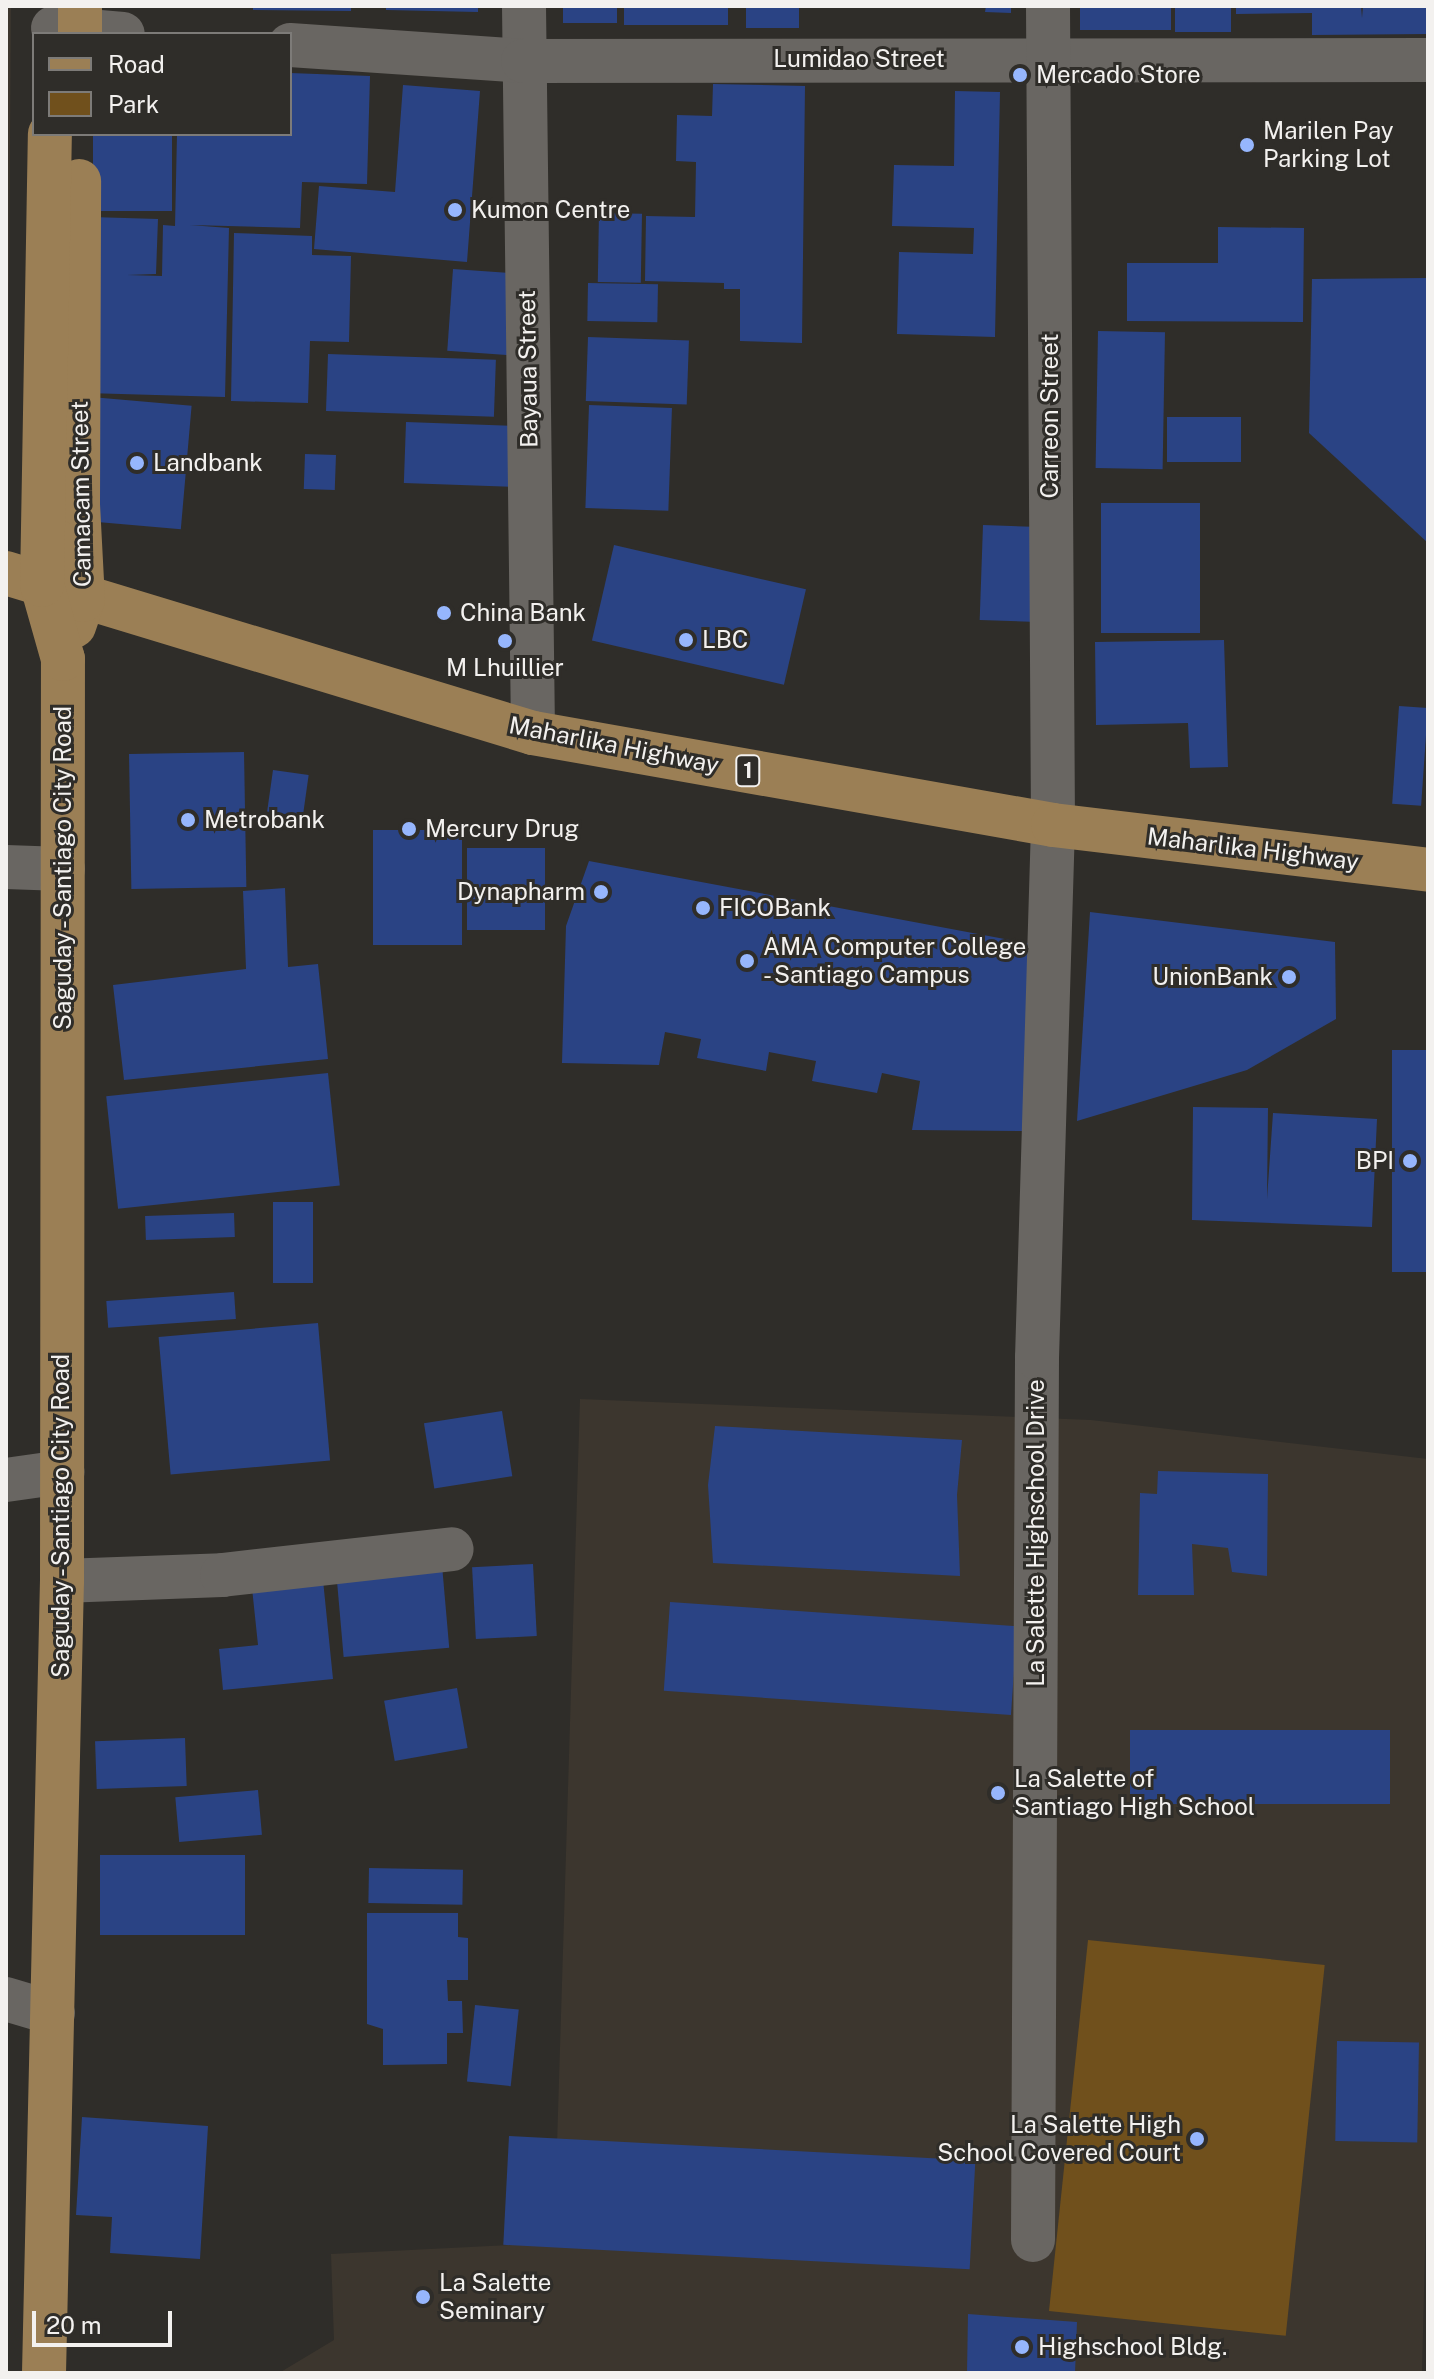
<!DOCTYPE html>
<style>
body{margin:0}
#map{position:relative;width:1434px;height:2379px;overflow:hidden;background:#2f2d29;font-family:"Public Sans",sans-serif}
div>[style]{position:absolute}
[style*='--x']{left:calc(var(--x)*1px);top:calc(var(--y)*1px);width:calc(var(--w)*1px);rotate:calc(var(--a)*1deg)}
.built>*{inset:0;background:#3c362e}
.green>*{inset:0;background:#70501c;transform-origin:0 0}
.building>*{inset:0;background:#2a4384;transform-origin:0 0}
.minor>*{height:44px;margin:-22px;padding:0 22px;transform-origin:22px;border-radius:22px;background:#696662}
.major>*{height:44px;margin:-22px;padding:0 22px;transform-origin:22px;border-radius:22px;background:#9b7f55}
.dots>*{width:22px;height:22px;translate:-50% -50%;box-sizing:border-box;border:4px solid #2f2d29;border-radius:50%}
span{translate:-50% -50%;white-space:nowrap;text-align:center;line-height:1.15;-webkit-text-stroke:6px #2f2d29;paint-order:stroke}
.shield-label span{padding:2px 6px;background:#2f2d29;border:2px solid;border-radius:6px;-webkit-text-stroke-width:0}
.shield-label{font-size:22px;color:#f3f1ef;font-weight:700}
.street-label{font-size:24px;color:#f3f1ef}
.poi-label{font-size:24px;color:#f3f1ef}
.left{translate:0 -50%;text-align:left}
.right{translate:-100% -50%;text-align:right}
.frame{position:absolute;inset:0;border:8px solid #f3f1ef;pointer-events:none}
.legend{position:absolute;left:32px;top:32px;width:260px;height:104px;box-sizing:border-box;background:#2f2d29;border:2px solid #7d7b78;margin:0;padding:10px 14px;list-style:none;font-size:24px;color:#f3f1ef}
.legend li{display:flex;align-items:center;gap:16px;height:40px}
.legend b{width:40px;border:2px solid #7d7b78}
.scale{position:absolute;left:32px;top:2311px;width:140px;height:36px;box-sizing:border-box;border:4px solid #f3f1ef;border-top:0;padding-left:10px;font-size:24px;line-height:28px;white-space:nowrap;color:#f3f1ef;-webkit-text-stroke:6px #2f2d29;paint-order:stroke}
</style>
<div id="map">
<div class="built">
<i style="clip-path:polygon(6px 6px,11px 6px,7px 552px,6px 552px)"></i>
<i style="clip-path:polygon(580px 1399px,1091px 1420px,1428px 1459px,1428px 2127px,1422px 2373px,279px 2373px,334px 2340px,331px 2254px,511px 2245px,509px 2136px,557px 2145px)"></i>
</div>
<div class="green">
<i style="left:1088px;top:1940px;width:238px;height:373px;rotate:6deg"></i>
</div>
<div class="building">
<i style="clip-path:polygon(253px 6px,351px 6px,351px 11px,253px 10px)"></i>
<i style="clip-path:polygon(386px 6px,478px 6px,478px 12px,386px 10px)"></i>
<i style="left:563px;top:6px;width:54px;height:17px"></i>
<i style="left:624px;top:6px;width:104px;height:19px"></i>
<i style="left:746px;top:6px;width:53px;height:22px"></i>
<i style="clip-path:polygon(986px 6px,1011px 6px,1011px 13px,985px 12px)"></i>
<i style="left:1080px;top:6px;width:91px;height:24px"></i>
<i style="left:1175px;top:6px;width:56px;height:26px"></i>
<i style="clip-path:polygon(1236px 6px,1361px 6px,1362px 18px,1363px 6px,1428px 6px,1428px 34px,1312px 35px,1312px 13px,1236px 14px)"></i>
<i style="clip-path:polygon(290px 73px,370px 76px,367px 184px,302px 182px,300px 228px,190px 225px,229px 228px,225px 397px,86px 393px,91px 217px,158px 219px,156px 274px,127px 275px,162px 276px,163px 225px,175px 226px,177px 134px,290px 134px)"></i>
<i style="clip-path:polygon(713px 84px,805px 86px,802px 343px,740px 341px,740px 289px,724px 289px,724px 283px,645px 281px,646px 216px,695px 217px,696px 162px,676px 161px,677px 115px,712px 116px)"></i>
<i style="clip-path:polygon(403px 85px,480px 91px,467px 262px,314px 249px,319px 186px,395px 192px)"></i>
<i style="clip-path:polygon(955px 91px,1000px 92px,995px 337px,897px 334px,899px 252px,973px 254px,974px 228px,892px 226px,894px 165px,954px 166px)"></i>
<i style="left:93px;top:134px;width:79px;height:77px"></i>
<i style="left:599px;top:213px;width:43px;height:69px;rotate:1deg"></i>
<i style="clip-path:polygon(1218px 227px,1304px 228px,1303px 322px,1127px 321px,1127px 263px,1218px 263px)"></i>
<i style="clip-path:polygon(234px 233px,312px 236px,312px 255px,351px 256px,349px 342px,310px 341px,308px 403px,231px 401px)"></i>
<i style="left:453px;top:269px;width:63px;height:82px;rotate:4deg"></i>
<i style="clip-path:polygon(1428px 278px,1428px 543px,1309px 433px,1312px 279px)"></i>
<i style="left:588px;top:283px;width:70px;height:38px;rotate:1deg"></i>
<i style="left:1098px;top:331px;width:67px;height:137px;rotate:1deg"></i>
<i style="left:588px;top:337px;width:101px;height:64px;rotate:2deg"></i>
<i style="left:328px;top:354px;width:168px;height:57px;rotate:2deg"></i>
<i style="left:91px;top:397px;width:101px;height:124px;rotate:5deg"></i>
<i style="left:589px;top:405px;width:83px;height:103px;rotate:2deg"></i>
<i style="left:1167px;top:417px;width:74px;height:45px"></i>
<i style="left:406px;top:422px;width:115px;height:61px;rotate:2deg"></i>
<i style="left:305px;top:454px;width:31px;height:35px;rotate:2deg"></i>
<i style="left:1101px;top:503px;width:99px;height:130px"></i>
<i style="left:983px;top:525px;width:65px;height:95px;rotate:2deg"></i>
<i style="left:614px;top:545px;width:197px;height:98px;rotate:13deg"></i>
<i style="clip-path:polygon(1224px 640px,1228px 767px,1190px 768px,1188px 723px,1096px 725px,1095px 642px)"></i>
<i style="left:1399px;top:706px;width:29px;height:98px;rotate:4deg"></i>
<i style="left:244px;top:752px;width:135px;height:115px;rotate:89deg"></i>
<i style="left:273px;top:770px;width:36px;height:42px;rotate:8deg"></i>
<i style="left:373px;top:830px;width:89px;height:115px"></i>
<i style="left:467px;top:848px;width:78px;height:82px"></i>
<i style="clip-path:polygon(589px 861px,1048px 947px,1027px 1131px,912px 1130px,920px 1081px,882px 1073px,877px 1093px,812px 1081px,816px 1061px,769px 1052px,766px 1071px,697px 1058px,701px 1039px,665px 1032px,659px 1065px,562px 1063px,566px 926px)"></i>
<i style="clip-path:polygon(285px 888px,288px 967px,318px 964px,328px 1059px,124px 1080px,113px 985px,246px 969px,243px 891px)"></i>
<i style="clip-path:polygon(1090px 912px,1335px 942px,1336px 1019px,1247px 1070px,1077px 1121px)"></i>
<i style="left:1392px;top:1050px;width:36px;height:222px"></i>
<i style="left:328px;top:1073px;width:113px;height:223px;rotate:84deg"></i>
<i style="clip-path:polygon(1193px 1107px,1268px 1108px,1267px 1199px,1273px 1113px,1377px 1119px,1372px 1227px,1192px 1220px)"></i>
<i style="left:273px;top:1202px;width:40px;height:81px"></i>
<i style="left:234px;top:1213px;width:24px;height:89px;rotate:88deg"></i>
<i style="left:234px;top:1292px;width:27px;height:128px;rotate:86deg"></i>
<i style="left:318px;top:1323px;width:138px;height:160px;rotate:85deg"></i>
<i style="left:502px;top:1411px;width:66px;height:79px;rotate:81deg"></i>
<i style="clip-path:polygon(715px 1426px,962px 1440px,957px 1495px,960px 1576px,713px 1563px,708px 1485px)"></i>
<i style="clip-path:polygon(1158px 1471px,1268px 1474px,1267px 1576px,1232px 1572px,1228px 1548px,1192px 1544px,1194px 1595px,1138px 1595px,1140px 1493px,1157px 1494px)"></i>
<i style="left:533px;top:1564px;width:72px;height:61px;rotate:87deg"></i>
<i style="left:442px;top:1565px;width:83px;height:106px;rotate:85deg"></i>
<i style="clip-path:polygon(323px 1580px,333px 1679px,223px 1690px,219px 1649px,258px 1645px,252px 1588px)"></i>
<i style="left:670px;top:1602px;width:348px;height:89px;rotate:4deg"></i>
<i style="left:457px;top:1688px;width:61px;height:74px;rotate:80deg"></i>
<i style="left:1130px;top:1730px;width:260px;height:74px"></i>
<i style="left:185px;top:1738px;width:48px;height:90px;rotate:88deg"></i>
<i style="left:258px;top:1790px;width:45px;height:83px;rotate:85deg"></i>
<i style="left:100px;top:1855px;width:145px;height:80px"></i>
<i style="left:369px;top:1868px;width:94px;height:35px;rotate:1deg"></i>
<i style="clip-path:polygon(367px 1913px,458px 1913px,458px 1937px,468px 1938px,468px 1980px,447px 1980px,448px 2001px,462px 2001px,463px 2033px,447px 2033px,447px 2064px,383px 2065px,383px 2029px,367px 2024px)"></i>
<i style="left:475px;top:2005px;width:44px;height:77px;rotate:6deg"></i>
<i style="left:1337px;top:2041px;width:82px;height:100px;rotate:1deg"></i>
<i style="clip-path:polygon(82px 2117px,208px 2126px,200px 2259px,110px 2253px,112px 2217px,76px 2215px)"></i>
<i style="left:509px;top:2136px;width:467px;height:109px;rotate:3deg"></i>
<i style="clip-path:polygon(968px 2314px,1077px 2322px,1075px 2373px,967px 2373px)"></i>
</div>
<div class="minor">
<i style="--x:524;--y:6;--w:727;--a:89.29"></i>
<i style="--x:53;--y:28;--w:70;--a:4.9"></i>
<i style="--x:290;--y:45;--w:234;--a:3.9"></i>
<i style="--x:523;--y:61;--w:905;--a:-0.06"></i>
<i style="--x:6;--y:867;--w:57;--a:2"></i>
<i style="--x:6;--y:1480;--w:57;--a:-8.1"></i>
<i style="--x:62;--y:1581;--w:160;--a:-2.1"></i>
<i style="--x:222;--y:1575;--w:231;--a:-6.4"></i>
<i style="--x:6;--y:1999;--w:49;--a:16.6"></i>
<i style="--x:1033;--y:2240;--w:882;--a:-89.74"></i>
<i style="--x:1037;--y:1358;--w:533;--a:-88.28"></i>
<i style="--x:1053;--y:825;--w:819;--a:-90.35"></i>
</div>
<div class="major">
<i style="--x:80;--y:34;--w:28;--a:-90"></i>
<i style="--x:6;--y:573;--w:551;--a:16.89"></i>
<i style="--x:533;--y:733;--w:528;--a:10.03"></i>
<i style="--x:1053;--y:825;--w:378;--a:6.8"></i>
<i style="--x:74;--y:626;--w:28;--a:-71"></i>
<i style="--x:83;--y:600;--w:97;--a:-93"></i>
<i style="--x:78;--y:503;--w:322;--a:-89.8"></i>
<i style="--x:44;--y:2373;--w:792;--a:-88.7"></i>
<i style="--x:62;--y:1581;--w:922;--a:-89.94"></i>
<i style="--x:63;--y:659;--w:77;--a:-105.8"></i>
<i style="--x:42;--y:585;--w:451;--a:-89"></i>
</div>
<div class="dots">
<i style="left:1020px;top:75px;background:#96b6fd"></i>
<i style="left:1247px;top:145px;background:#96b6fd"></i>
<i style="left:455px;top:210px;background:#96b6fd"></i>
<i style="left:137px;top:463px;background:#96b6fd"></i>
<i style="left:444px;top:613px;background:#96b6fd"></i>
<i style="left:686px;top:640px;background:#96b6fd"></i>
<i style="left:505px;top:641px;background:#96b6fd"></i>
<i style="left:188px;top:820px;background:#96b6fd"></i>
<i style="left:409px;top:829px;background:#96b6fd"></i>
<i style="left:601px;top:892px;background:#96b6fd"></i>
<i style="left:703px;top:908px;background:#96b6fd"></i>
<i style="left:747px;top:961px;background:#96b6fd"></i>
<i style="left:1289px;top:977px;background:#96b6fd"></i>
<i style="left:1410px;top:1161px;background:#96b6fd"></i>
<i style="left:998px;top:1793px;background:#96b6fd"></i>
<i style="left:1197px;top:2139px;background:#96b6fd"></i>
<i style="left:423px;top:2297px;background:#96b6fd"></i>
<i style="left:1022px;top:2347px;background:#96b6fd"></i>
</div>
<div class="shield-label">
<span style="left:748px;top:771px">1</span>
</div>
<div class="street-label">
<span style="left:859px;top:59px">Lumidao Street</span>
<span style="left:528px;top:369px;rotate:-91deg">Bayaua Street</span>
<span style="left:1050px;top:416px;rotate:-90deg">Carreon Street</span>
<span style="left:81px;top:494px;rotate:-91deg">Camacam Street</span>
<span style="left:614px;top:745px;rotate:11deg">Maharlika Highway</span>
<span style="left:1253px;top:849px;rotate:7deg">Maharlika Highway</span>
<span style="left:63px;top:868px;rotate:-90deg">Saguday - Santiago City Road</span>
<span style="left:61px;top:1516px;rotate:-90deg">Saguday - Santiago City Road</span>
<span style="left:1036px;top:1533px;rotate:-90deg">La Salette Highschool Drive</span>
</div>
<div class="poi-label">
<span class="left" style="left:1036px;top:75px">Mercado Store</span>
<span class="left" style="left:1263px;top:145px">Marilen Pay<br>Parking Lot</span>
<span class="left" style="left:471px;top:210px">Kumon Centre</span>
<span class="left" style="left:153px;top:463px">Landbank</span>
<span class="left" style="left:460px;top:613px">China Bank</span>
<span class="left" style="left:702px;top:640px">LBC</span>
<span style="left:505px;top:668px">M Lhuillier</span>
<span class="left" style="left:204px;top:820px">Metrobank</span>
<span class="left" style="left:425px;top:829px">Mercury Drug</span>
<span class="right" style="left:585px;top:892px">Dynapharm</span>
<span class="left" style="left:719px;top:908px">FICOBank</span>
<span class="left" style="left:763px;top:961px">AMA Computer College<br>- Santiago Campus</span>
<span class="right" style="left:1273px;top:977px">UnionBank</span>
<span class="right" style="left:1394px;top:1161px">BPI</span>
<span class="left" style="left:1014px;top:1793px">La Salette of<br>Santiago High School</span>
<span class="right" style="left:1181px;top:2139px">La Salette High<br>School Covered Court</span>
<span class="left" style="left:439px;top:2297px">La Salette<br>Seminary</span>
<span class="left" style="left:1038px;top:2347px">Highschool Bldg.</span>
</div>
<div class="frame"></div>
<ul class="legend">
<li><b style="height:10px;background:#9b7f55"></b>Road</li>
<li><b style="height:22px;background:#70501c"></b>Park</li>
</ul>
<div class="scale">20 m</div>
</div>
